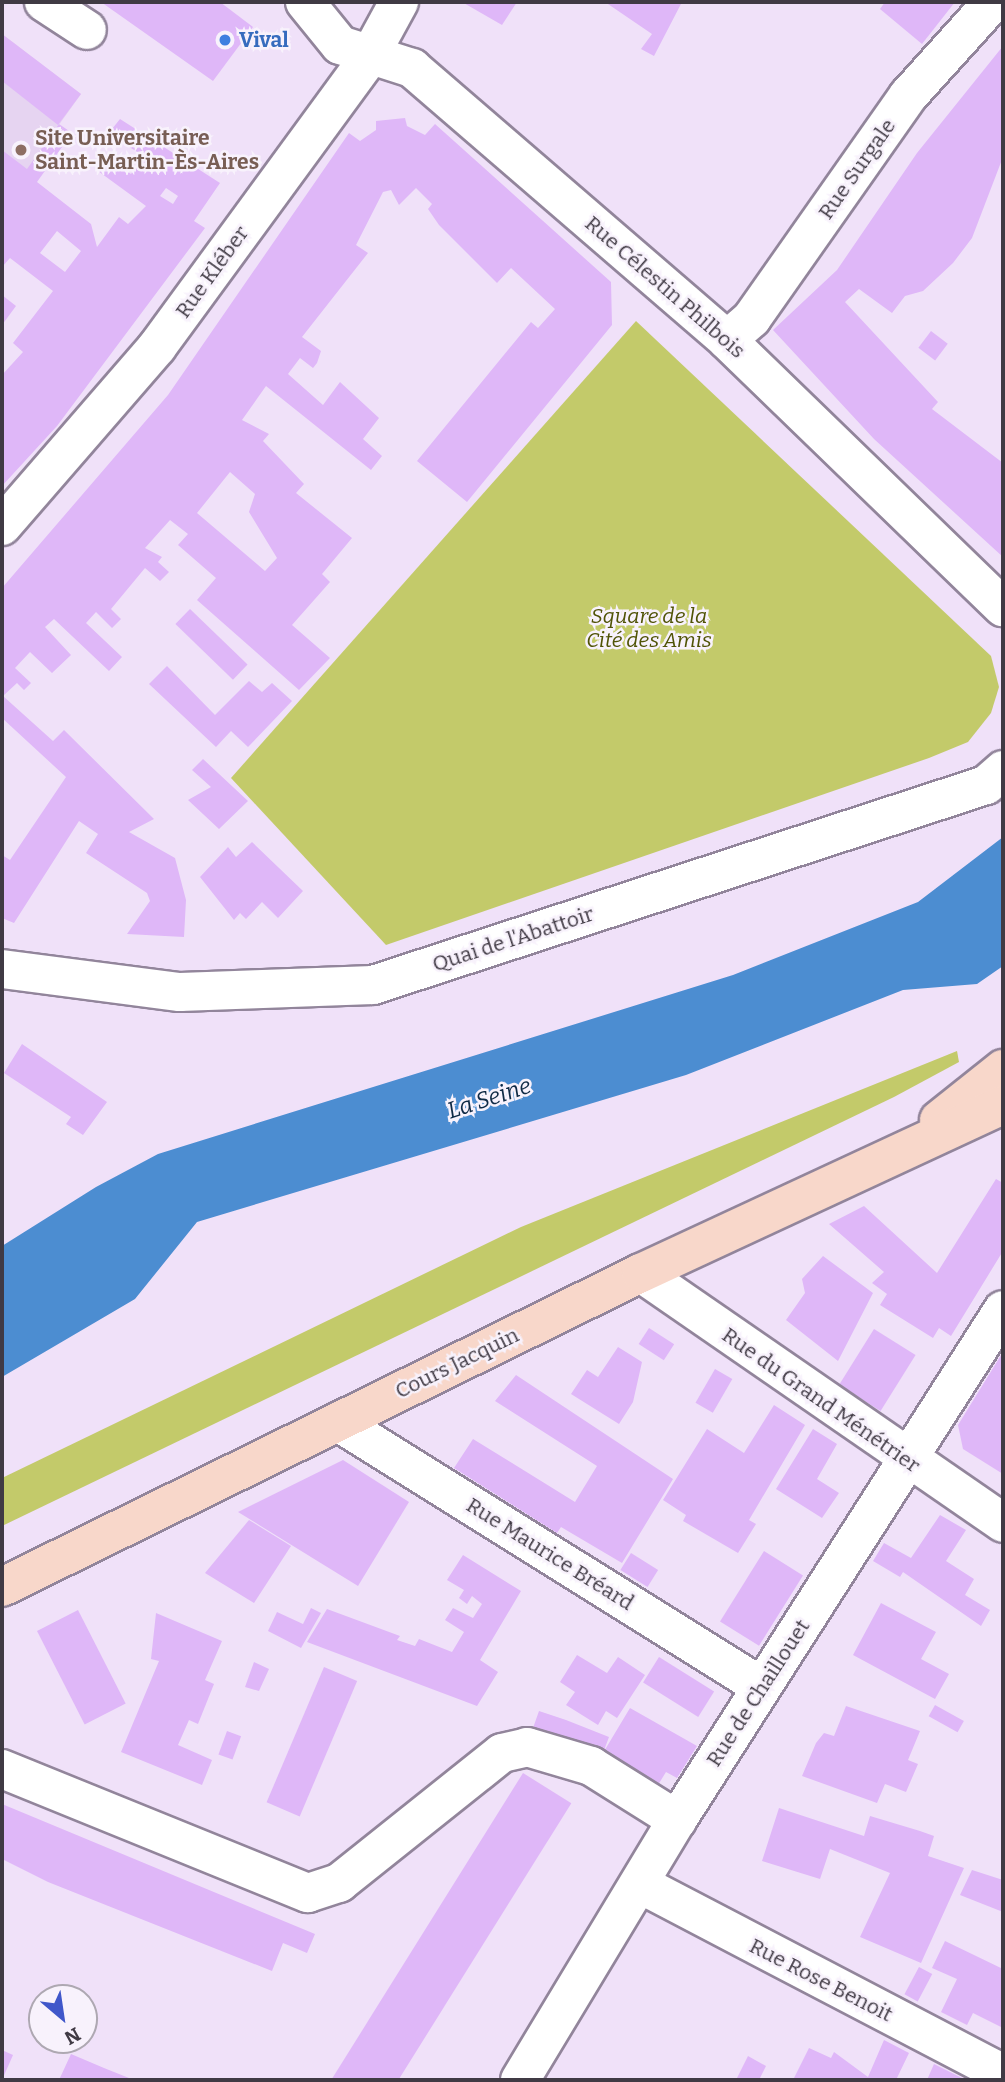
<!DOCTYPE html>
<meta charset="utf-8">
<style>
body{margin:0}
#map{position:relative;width:1005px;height:2082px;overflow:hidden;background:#f0e1f9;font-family:Bitter,serif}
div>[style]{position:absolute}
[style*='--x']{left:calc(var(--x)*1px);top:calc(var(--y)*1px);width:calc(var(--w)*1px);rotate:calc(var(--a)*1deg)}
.built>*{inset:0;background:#e6d4f1}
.green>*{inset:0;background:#c3ca6a}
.water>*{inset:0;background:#4c8dd1}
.building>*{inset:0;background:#dfb7f8;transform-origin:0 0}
.roads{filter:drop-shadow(2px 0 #92859b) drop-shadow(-2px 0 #92859b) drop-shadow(0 2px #92859b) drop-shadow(0 -2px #92859b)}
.minor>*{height:38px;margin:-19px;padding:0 19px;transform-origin:19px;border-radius:19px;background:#fff}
.major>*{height:38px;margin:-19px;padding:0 19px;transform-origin:19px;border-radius:19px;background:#f8d7ca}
.dots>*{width:19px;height:19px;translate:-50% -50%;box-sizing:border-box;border:4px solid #f8f2fc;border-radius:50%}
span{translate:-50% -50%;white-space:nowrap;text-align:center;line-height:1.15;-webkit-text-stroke:5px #f8f2fc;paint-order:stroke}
.shop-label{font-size:21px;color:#366cbe;font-weight:700}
.left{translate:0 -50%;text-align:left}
.education-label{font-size:21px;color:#785e54;font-weight:700}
.street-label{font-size:21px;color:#403a44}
.park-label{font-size:21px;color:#505306;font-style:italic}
.water-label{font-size:23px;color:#0f2a46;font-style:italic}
.frame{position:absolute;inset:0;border:4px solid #403a44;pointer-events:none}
.north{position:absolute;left:28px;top:1984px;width:70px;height:70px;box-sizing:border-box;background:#f8f2fc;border:2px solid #aea8b2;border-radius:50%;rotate:151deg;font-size:19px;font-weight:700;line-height:28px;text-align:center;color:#403a44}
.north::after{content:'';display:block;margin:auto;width:24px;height:32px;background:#4057ca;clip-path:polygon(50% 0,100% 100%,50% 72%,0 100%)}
</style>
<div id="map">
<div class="built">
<i style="clip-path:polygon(2px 34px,81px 94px,2px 205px)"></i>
</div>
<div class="green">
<i style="clip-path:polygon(636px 321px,991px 656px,999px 687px,991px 713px,968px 742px,929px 758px,386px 945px,231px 778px)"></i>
<i style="clip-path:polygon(957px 1051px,959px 1062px,894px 1097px,2px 1526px,2px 1478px,521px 1227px)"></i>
</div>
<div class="water">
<i style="clip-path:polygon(1003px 837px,1003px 966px,977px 984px,903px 990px,686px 1075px,197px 1222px,135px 1299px,2px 1377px,2px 1246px,96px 1187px,158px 1154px,733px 975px,918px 902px)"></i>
</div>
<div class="building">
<i style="clip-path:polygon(101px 2px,220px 2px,253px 27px,213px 81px)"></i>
<i style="clip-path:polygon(462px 2px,517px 2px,502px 25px)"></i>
<i style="clip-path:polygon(605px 2px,682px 2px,654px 56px,641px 49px,652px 34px)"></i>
<i style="clip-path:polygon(885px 2px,955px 2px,922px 44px,880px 9px)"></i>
<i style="clip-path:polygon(2px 34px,81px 94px,58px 125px,2px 81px)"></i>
<i style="clip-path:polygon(1003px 46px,1003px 157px,972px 238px,953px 263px,923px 291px,905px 296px,892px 313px,859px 289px,845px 302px,938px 402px,932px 409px,1003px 463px,1003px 557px,874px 439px,773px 330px,837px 270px,917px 153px)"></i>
<i style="clip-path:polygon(evenodd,405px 118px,407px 126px,425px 135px,435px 124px,611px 282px,612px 325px,467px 502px,417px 461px,531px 322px,538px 328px,555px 309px,511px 268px,497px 283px,439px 225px,428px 209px,432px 204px,416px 188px,399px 205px,391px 190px,383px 192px,356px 245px,368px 253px,302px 337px,321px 351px,317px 363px,313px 368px,300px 358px,288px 374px,323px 405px,340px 382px,379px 418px,363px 439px,382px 456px,371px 470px,266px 386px,242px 420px,269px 434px,263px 441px,304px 484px,296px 493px,352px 538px,322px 574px,330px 582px,292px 625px,330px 658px,299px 690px,197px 600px,216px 578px,178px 545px,188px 534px,170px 520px,145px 548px,162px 557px,158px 562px,169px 572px,160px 581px,145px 568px,111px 609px,121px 619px,112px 628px,96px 612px,86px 623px,122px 657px,109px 671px,54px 619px,45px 627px,71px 655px,52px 673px,30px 652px,15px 668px,31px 683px,24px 690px,17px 683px,3px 696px,53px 741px,64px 730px,154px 819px,129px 832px,175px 858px,186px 900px,184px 937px,127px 934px,150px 901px,147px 893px,86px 853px,98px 834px,79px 821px,14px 923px,2px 918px,2px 855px,10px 860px,66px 777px,2px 718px,2px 588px,168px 395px,349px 133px,360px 141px,376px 130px,376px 121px,405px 118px,230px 472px,255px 494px,249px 512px,277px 558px,265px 571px,197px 513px,230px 472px)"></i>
<i style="clip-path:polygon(evenodd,120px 119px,220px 183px,194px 221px,205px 228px,57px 426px,2px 486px,2px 375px,23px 352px,13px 343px,53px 291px,10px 258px,2px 267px,2px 150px,27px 169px,59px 124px,72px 133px,37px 182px,91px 224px,97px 247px,119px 217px,128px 224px,146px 206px,98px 171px,110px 160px,131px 174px,144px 156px,108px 134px,120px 119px,166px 188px,178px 196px,173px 204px,160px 196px,166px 188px,120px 119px,57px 231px,81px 251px,65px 272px,40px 253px,57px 231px)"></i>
<i style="clip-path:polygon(2px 295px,16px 306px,2px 325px)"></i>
<i style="left:931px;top:331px;width:21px;height:21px;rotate:37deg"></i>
<i style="left:190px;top:609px;width:80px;height:21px;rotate:44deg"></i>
<i style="clip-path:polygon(167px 666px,215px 715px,249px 681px,262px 692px,272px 683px,292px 701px,248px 747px,231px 731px,216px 747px,149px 684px)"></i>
<i style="clip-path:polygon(203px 759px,248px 801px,219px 829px,188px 800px,211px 787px,192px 770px)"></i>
<i style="clip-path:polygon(252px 842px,303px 891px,278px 918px,262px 902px,246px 919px,240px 913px,234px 920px,200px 877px,228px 847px,236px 857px)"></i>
<i style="clip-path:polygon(22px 1044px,107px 1102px,83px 1135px,66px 1124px,71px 1117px,4px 1073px)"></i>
<i style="clip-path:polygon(996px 1179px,1003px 1183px,1003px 1251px,951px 1336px,939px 1328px,933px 1338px,880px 1305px,887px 1294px,872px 1283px,884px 1272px,829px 1224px,864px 1206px,937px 1273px)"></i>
<i style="clip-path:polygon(823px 1256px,873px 1293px,838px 1361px,786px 1320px,805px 1293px,802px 1279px)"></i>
<i style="left:649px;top:1328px;width:30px;height:19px;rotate:33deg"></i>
<i style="left:874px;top:1329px;width:49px;height:66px;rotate:32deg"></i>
<i style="clip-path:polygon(618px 1347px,642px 1362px,633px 1402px,619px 1424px,571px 1394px,587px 1370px,598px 1377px)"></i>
<i style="clip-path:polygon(1003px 1352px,1003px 1474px,963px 1449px,958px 1425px)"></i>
<i style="left:715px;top:1369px;width:20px;height:39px;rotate:30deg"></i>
<i style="clip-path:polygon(516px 1375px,673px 1479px,622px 1563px,561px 1527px,557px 1533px,454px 1468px,473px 1439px,575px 1502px,597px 1466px,495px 1401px)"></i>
<i style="clip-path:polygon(774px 1405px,805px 1425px,749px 1520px,756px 1524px,738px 1553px,683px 1521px,686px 1515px,663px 1500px,707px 1429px,744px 1453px)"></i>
<i style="clip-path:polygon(813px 1429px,837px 1444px,817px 1479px,839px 1493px,822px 1518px,776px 1489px)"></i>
<i style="clip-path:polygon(343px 1460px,409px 1502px,358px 1586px,238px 1512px)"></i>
<i style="clip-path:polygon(940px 1515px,966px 1530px,946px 1561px,974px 1579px,965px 1595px,990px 1610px,981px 1626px,903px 1572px,900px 1577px,873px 1561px,884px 1543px,911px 1558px)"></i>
<i style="clip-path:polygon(249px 1520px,291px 1546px,254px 1603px,205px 1573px)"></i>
<i style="left:764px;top:1551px;width:46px;height:83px;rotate:32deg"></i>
<i style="left:631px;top:1553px;width:32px;height:20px;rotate:32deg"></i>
<i style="clip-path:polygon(463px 1555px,521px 1591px,480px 1660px,498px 1672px,477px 1706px,307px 1642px,327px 1609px,400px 1636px,397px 1640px,415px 1646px,419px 1639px,452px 1652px,464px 1632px,445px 1620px,453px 1608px,473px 1618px,482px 1604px,472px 1596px,467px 1604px,459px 1598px,464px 1590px,447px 1580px)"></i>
<i style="clip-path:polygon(881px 1603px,936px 1632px,921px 1659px,949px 1674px,935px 1699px,853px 1655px)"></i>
<i style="clip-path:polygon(311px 1608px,321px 1613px,301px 1648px,268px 1631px,277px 1612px,303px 1624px)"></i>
<i style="left:78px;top:1610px;width:105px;height:46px;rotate:63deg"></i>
<i style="clip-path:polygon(156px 1613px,222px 1641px,205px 1680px,214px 1684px,198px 1724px,189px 1720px,178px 1745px,212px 1760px,202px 1785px,121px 1752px,159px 1661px,151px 1659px)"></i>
<i style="clip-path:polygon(577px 1655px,607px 1673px,618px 1657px,645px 1675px,617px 1718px,606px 1711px,598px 1725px,566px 1705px,575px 1692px,560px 1682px)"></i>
<i style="left:659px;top:1657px;width:65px;height:30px;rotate:32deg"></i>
<i style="clip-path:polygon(254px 1662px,269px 1669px,259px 1691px,245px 1687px)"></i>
<i style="left:324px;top:1667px;width:36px;height:147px;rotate:23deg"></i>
<i style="left:935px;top:1705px;width:33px;height:13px;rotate:29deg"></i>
<i style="clip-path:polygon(846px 1706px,920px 1731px,908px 1760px,918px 1764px,906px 1792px,885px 1784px,877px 1803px,802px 1776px,816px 1743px,824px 1733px,834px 1736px)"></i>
<i style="clip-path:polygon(630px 1708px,697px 1746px,677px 1778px,666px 1772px,658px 1785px,603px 1753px,533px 1728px,539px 1711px,566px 1720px,609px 1737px,603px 1753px)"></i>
<i style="left:227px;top:1731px;width:15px;height:25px;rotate:20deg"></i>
<i style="left:523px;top:1773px;width:57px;height:362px;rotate:32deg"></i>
<i style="clip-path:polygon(2px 1804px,315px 1934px,307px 1953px,283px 1943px,272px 1971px,48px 1882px,2px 1859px)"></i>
<i style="clip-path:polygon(779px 1808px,864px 1836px,870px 1816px,920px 1831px,934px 1836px,928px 1856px,964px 1868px,921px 1963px,860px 1937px,890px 1873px,830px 1849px,820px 1879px,762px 1861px)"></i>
<i style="clip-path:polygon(972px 1870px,1003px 1880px,1003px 1912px,960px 1895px)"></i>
<i style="clip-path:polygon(945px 1941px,1003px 1969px,1003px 2028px,973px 2013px,967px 2025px,941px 2012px,957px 1979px,932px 1968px)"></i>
<i style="left:919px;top:1967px;width:15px;height:31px;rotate:28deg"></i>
<i style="clip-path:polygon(884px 2040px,909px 2053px,896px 2080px,793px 2080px,809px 2048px,831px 2058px,834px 2052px,868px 2077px)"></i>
<i style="clip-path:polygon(2px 2050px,13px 2055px,2px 2080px)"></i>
<i style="clip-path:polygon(71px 2054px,104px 2068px,134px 2080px,59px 2080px)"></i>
<i style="clip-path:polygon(748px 2056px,766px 2066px,759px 2080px,736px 2080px)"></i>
<i style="clip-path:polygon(934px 2064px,966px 2080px,927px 2080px)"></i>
</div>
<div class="roads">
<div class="minor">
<i style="--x:44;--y:2;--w:51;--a:33.1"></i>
<i style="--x:305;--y:2;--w:55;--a:50.9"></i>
<i style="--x:340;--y:45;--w:76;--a:17.7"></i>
<i style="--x:412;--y:68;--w:416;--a:40.8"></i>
<i style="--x:727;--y:340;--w:384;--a:44.1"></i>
<i style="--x:727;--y:340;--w:33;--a:-41"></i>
<i style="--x:752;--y:318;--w:271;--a:-54.9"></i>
<i style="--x:908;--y:96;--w:127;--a:-47.9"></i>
<i style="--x:2;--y:526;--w:237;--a:-49.1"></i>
<i style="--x:157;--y:347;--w:359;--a:-53.8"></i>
<i style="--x:369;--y:57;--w:63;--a:-61.4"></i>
<i style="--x:2;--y:969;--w:179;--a:7.4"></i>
<i style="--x:180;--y:992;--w:193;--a:-2.1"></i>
<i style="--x:373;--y:985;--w:645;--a:-18.07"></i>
<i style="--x:986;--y:785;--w:23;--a:-41"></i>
<i style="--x:641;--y:1273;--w:440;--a:34.6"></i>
<i style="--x:338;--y:1422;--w:499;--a:32"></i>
<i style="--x:2;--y:1769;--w:330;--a:22.1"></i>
<i style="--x:308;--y:1893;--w:33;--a:-18"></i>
<i style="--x:339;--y:1883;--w:208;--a:-38.6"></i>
<i style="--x:502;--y:1753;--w:26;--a:-13"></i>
<i style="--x:527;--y:1747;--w:67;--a:16.5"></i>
<i style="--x:591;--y:1766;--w:102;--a:32.1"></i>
<i style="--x:640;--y:1884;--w:410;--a:27.6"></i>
<i style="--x:520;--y:2080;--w:304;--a:-58.9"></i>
<i style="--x:677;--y:1820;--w:605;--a:-57.41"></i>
</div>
<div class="major">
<i style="--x:939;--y:1120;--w:82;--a:-38.6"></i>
<i style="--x:2;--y:1587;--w:712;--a:-26.17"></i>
<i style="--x:641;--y:1273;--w:399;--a:-24.9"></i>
</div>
</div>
<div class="dots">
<i style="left:225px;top:40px;background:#3f7fe0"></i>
<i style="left:21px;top:150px;background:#8d6e63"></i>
</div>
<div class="shop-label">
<span class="left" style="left:239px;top:40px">Vival</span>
</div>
<div class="education-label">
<span class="left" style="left:35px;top:150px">Site Universitaire<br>Saint-Martin-Ès-Aires</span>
</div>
<div class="street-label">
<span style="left:857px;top:169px;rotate:-55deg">Rue Surgale</span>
<span style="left:212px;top:272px;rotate:-54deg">Rue Kléber</span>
<span style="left:665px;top:287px;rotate:41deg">Rue Célestin Philbois</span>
<span style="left:513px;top:939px;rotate:-18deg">Quai de l'Abattoir</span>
<span style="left:457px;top:1363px;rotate:-26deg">Cours Jacquin</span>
<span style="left:821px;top:1400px;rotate:35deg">Rue du Grand Ménétrier</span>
<span style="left:550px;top:1554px;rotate:32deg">Rue Maurice Bréard</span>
<span style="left:758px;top:1693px;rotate:-57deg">Rue de Chaillouet</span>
<span style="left:821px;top:1980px;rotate:27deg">Rue Rose Benoit</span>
</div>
<div class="park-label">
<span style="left:649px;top:628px">Square de la<br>Cité des Amis</span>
</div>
<div class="water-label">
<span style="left:489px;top:1098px;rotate:-18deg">La Seine</span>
</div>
<div class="frame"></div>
<div class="north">N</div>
</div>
